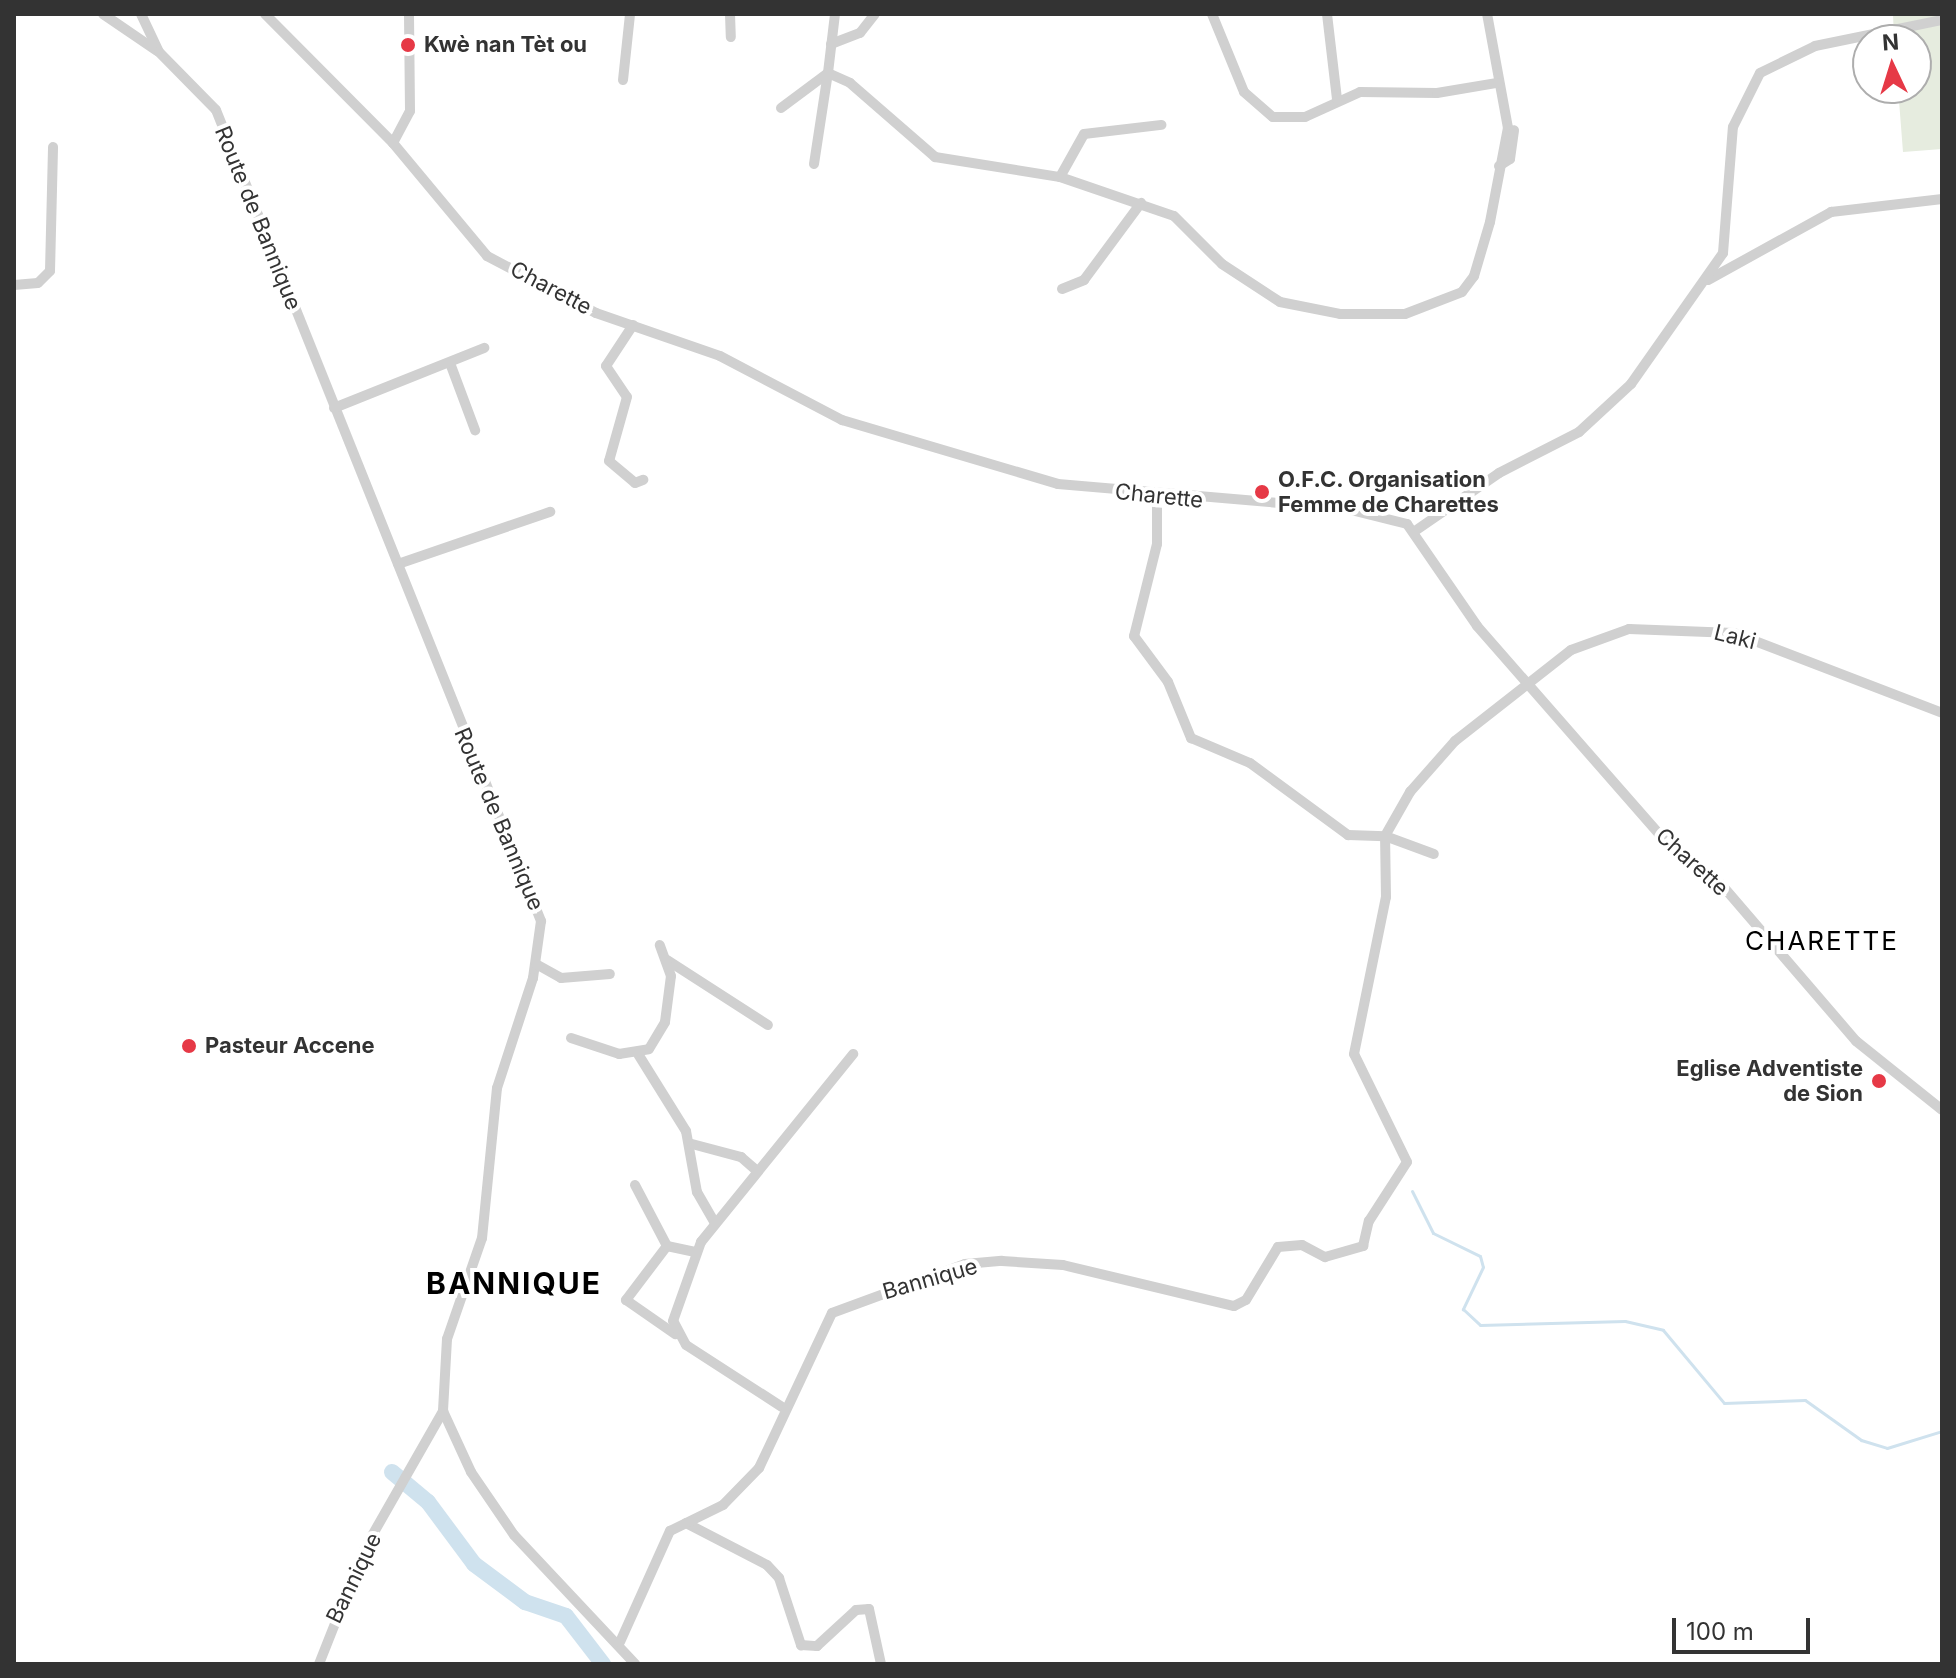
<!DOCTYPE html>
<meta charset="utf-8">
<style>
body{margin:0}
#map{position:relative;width:1956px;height:1678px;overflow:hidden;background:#fff;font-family:Inter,sans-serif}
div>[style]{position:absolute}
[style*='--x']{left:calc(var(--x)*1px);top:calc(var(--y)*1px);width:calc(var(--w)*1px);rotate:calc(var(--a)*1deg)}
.green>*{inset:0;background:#e6ecdf}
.stream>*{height:3px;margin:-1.5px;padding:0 1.5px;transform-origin:1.5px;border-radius:1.5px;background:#cfe2ee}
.river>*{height:16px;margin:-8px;padding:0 8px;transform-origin:8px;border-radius:8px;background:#cfe2ee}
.minor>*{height:10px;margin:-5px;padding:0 5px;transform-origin:5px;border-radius:5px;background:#d0d0d0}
.dots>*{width:22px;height:22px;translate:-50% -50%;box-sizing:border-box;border:4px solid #fff;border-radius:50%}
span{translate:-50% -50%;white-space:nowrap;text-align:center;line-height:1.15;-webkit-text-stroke:8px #fff;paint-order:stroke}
.poi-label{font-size:22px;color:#333;font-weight:700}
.left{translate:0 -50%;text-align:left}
.right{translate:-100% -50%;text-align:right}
.street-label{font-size:22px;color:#333}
.quarter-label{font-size:26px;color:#000;letter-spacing:2px}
.district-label{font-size:30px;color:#000;font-weight:700;letter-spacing:2px}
.frame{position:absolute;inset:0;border:16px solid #333;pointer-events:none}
.north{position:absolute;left:1852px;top:24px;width:80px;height:80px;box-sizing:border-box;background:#fff;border:2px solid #adadad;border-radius:50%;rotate:356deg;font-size:22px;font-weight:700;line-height:32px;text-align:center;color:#333}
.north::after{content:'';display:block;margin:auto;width:28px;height:36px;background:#e63946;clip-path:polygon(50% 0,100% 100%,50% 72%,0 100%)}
.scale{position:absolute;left:1672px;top:1618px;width:138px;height:36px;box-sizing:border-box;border:4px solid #333;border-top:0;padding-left:10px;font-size:24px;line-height:28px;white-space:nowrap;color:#333;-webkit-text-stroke:6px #fff;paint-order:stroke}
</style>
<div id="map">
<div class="green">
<i style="clip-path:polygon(1893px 14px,1942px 14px,1942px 149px,1903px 152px,1898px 88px,1916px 88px,1916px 40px,1894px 40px)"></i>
</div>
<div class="stream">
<i style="--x:1412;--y:1191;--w:47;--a:63.4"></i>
<i style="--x:1433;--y:1233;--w:52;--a:26.1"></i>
<i style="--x:1480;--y:1256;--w:11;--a:75"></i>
<i style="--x:1483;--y:1267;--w:47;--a:115.5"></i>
<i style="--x:1463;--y:1309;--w:23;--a:43"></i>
<i style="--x:1480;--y:1325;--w:145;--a:-1.6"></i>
<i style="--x:1625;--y:1321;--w:39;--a:13"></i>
<i style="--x:1663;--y:1330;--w:95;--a:50.1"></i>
<i style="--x:1724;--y:1403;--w:81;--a:-2.1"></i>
<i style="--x:1805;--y:1400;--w:69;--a:35.5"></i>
<i style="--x:1861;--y:1440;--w:27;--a:17"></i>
<i style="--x:1887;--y:1448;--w:58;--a:-17.2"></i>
</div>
<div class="river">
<i style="--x:392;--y:1472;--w:47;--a:39.8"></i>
<i style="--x:428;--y:1502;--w:77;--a:53.4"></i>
<i style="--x:474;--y:1564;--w:64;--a:36.7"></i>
<i style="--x:525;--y:1602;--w:43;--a:18.9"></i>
<i style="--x:566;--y:1616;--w:61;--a:52.4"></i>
</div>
<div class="minor">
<i style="--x:103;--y:14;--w:65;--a:34.4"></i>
<i style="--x:141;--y:14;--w:42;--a:64.7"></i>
<i style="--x:159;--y:52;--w:81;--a:45.5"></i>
<i style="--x:216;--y:110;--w:874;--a:68.16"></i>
<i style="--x:541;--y:921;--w:58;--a:98"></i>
<i style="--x:533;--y:978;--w:116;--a:108.1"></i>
<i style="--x:497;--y:1088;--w:151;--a:95.7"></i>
<i style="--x:482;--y:1238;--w:107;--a:109.1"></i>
<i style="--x:447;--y:1339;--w:72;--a:93.2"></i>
<i style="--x:443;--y:1411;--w:67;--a:65.3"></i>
<i style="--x:471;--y:1472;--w:76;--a:55.7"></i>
<i style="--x:514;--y:1535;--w:177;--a:46.8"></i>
<i style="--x:265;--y:14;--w:182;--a:45.2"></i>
<i style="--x:393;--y:143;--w:147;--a:50.2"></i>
<i style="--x:487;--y:256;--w:123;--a:27.6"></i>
<i style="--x:596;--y:313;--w:131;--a:19.1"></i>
<i style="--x:720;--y:356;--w:138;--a:27.7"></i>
<i style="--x:842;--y:420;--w:225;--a:16.5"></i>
<i style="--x:1058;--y:484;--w:290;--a:4.9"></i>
<i style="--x:1347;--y:509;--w:62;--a:14"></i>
<i style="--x:1407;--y:524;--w:124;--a:55.5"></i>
<i style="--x:1477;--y:626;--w:276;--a:48.8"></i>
<i style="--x:1659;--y:834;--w:80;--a:38.9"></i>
<i style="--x:1721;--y:884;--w:207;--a:49.3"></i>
<i style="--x:1856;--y:1041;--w:110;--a:38.7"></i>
<i style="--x:730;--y:14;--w:23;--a:88"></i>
<i style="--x:835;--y:14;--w:59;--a:96.8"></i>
<i style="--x:828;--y:73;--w:24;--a:24"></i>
<i style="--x:850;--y:83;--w:113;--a:41"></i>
<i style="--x:935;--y:157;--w:127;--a:9.1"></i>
<i style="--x:1060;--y:177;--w:120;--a:18.9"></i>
<i style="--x:1174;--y:216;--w:68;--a:45"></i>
<i style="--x:1222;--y:264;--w:69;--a:33.2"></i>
<i style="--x:1280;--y:302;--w:61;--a:11.3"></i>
<i style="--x:1340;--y:314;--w:65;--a:0"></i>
<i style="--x:1405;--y:314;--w:61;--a:-21.1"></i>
<i style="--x:1462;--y:292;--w:20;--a:-53"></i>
<i style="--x:1474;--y:276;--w:56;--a:-73.5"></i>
<i style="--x:1490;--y:222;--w:96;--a:-79.2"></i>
<i style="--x:1508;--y:128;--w:116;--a:-100.4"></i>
<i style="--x:1212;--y:14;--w:84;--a:67.7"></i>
<i style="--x:1244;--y:92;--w:38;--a:41"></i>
<i style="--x:1273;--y:117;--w:32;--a:0"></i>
<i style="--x:1305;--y:117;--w:60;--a:-24.4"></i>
<i style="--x:1360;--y:92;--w:77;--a:0.7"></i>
<i style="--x:1437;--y:93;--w:61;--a:-9.5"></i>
<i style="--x:1327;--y:14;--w:86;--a:83.3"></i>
<i style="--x:831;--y:44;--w:31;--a:-21"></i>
<i style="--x:860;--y:33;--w:24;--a:-52"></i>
<i style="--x:623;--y:80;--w:66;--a:-83.9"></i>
<i style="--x:781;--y:108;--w:59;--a:-36.7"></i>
<i style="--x:393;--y:143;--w:36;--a:-62"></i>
<i style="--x:410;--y:111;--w:97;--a:-90.6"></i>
<i style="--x:814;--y:164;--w:92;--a:-81.3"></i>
<i style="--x:1499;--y:166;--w:13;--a:-32"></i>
<i style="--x:1510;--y:159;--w:29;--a:-82"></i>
<i style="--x:1060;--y:177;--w:49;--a:-60.8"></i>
<i style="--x:1084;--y:134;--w:78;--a:-6.7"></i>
<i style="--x:1708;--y:280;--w:141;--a:-28.9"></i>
<i style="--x:1831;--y:212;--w:112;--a:-6.7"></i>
<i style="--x:14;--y:285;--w:24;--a:-5"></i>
<i style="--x:38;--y:283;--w:17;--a:-45"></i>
<i style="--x:50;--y:271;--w:124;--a:-88.6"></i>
<i style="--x:1062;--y:289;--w:24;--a:-22"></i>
<i style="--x:1084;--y:280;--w:96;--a:-53.5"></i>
<i style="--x:633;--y:325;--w:49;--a:123.4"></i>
<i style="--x:606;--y:366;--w:37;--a:56"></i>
<i style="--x:627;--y:397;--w:66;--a:105.7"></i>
<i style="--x:609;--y:461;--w:34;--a:40"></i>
<i style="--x:635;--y:483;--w:9;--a:-21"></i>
<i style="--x:450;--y:363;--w:72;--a:69.5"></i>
<i style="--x:334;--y:408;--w:162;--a:-21.8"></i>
<i style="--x:1157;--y:498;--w:46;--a:90"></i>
<i style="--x:1157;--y:544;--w:95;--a:104"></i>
<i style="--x:1134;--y:636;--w:57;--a:53.5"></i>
<i style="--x:1168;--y:682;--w:61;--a:67.7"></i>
<i style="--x:1191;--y:738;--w:64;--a:23"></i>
<i style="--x:1250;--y:763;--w:122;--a:36.3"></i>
<i style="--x:1348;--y:835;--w:37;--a:2"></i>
<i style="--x:1385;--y:836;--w:52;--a:20.2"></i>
<i style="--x:1415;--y:531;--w:102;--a:-34.6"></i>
<i style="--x:1499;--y:473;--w:90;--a:-27.1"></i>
<i style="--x:1579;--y:432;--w:71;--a:-42.7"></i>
<i style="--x:1631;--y:384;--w:160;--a:-54.9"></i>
<i style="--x:1723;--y:253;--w:126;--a:-85.5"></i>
<i style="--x:1733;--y:127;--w:60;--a:-63.4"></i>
<i style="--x:1760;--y:73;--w:61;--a:-26.1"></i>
<i style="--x:1815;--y:46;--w:130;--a:-11.6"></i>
<i style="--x:398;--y:564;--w:161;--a:-18.9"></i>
<i style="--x:667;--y:960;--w:120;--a:32.8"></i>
<i style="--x:536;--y:964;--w:29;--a:29"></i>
<i style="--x:561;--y:978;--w:49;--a:-4.7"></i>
<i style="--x:571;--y:1038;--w:51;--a:18.4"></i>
<i style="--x:619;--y:1054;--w:30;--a:-9"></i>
<i style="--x:649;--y:1049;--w:31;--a:-59"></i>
<i style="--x:665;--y:1022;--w:46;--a:-82.6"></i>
<i style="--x:671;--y:976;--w:33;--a:-110"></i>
<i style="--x:638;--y:1054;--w:91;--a:58.1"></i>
<i style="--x:686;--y:1131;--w:62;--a:79.8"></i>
<i style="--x:697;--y:1192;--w:36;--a:60"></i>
<i style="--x:692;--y:1144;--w:51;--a:14.9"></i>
<i style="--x:741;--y:1157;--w:20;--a:41"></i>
<i style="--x:635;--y:1185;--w:69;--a:62.3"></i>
<i style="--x:667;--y:1246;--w:30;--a:12"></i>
<i style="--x:667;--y:1246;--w:68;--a:127.2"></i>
<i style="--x:626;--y:1300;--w:60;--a:34.8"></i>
<i style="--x:782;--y:1407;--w:114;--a:-147.1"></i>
<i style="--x:686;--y:1345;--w:27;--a:-118"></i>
<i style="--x:673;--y:1321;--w:84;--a:-70.5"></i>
<i style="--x:701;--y:1242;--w:242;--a:-51"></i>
<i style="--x:686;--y:1523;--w:91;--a:27.4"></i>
<i style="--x:767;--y:1565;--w:18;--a:47"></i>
<i style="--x:779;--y:1578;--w:71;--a:71.8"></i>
<i style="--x:801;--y:1645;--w:16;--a:4"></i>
<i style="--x:817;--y:1646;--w:53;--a:-42.7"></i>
<i style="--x:856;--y:1610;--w:13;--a:-4"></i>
<i style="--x:869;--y:1609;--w:56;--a:77.7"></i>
<i style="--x:620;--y:1642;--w:122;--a:-65.8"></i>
<i style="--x:670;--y:1531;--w:59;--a:-26.1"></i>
<i style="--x:723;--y:1505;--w:52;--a:-45.8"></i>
<i style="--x:759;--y:1468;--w:171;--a:-64.8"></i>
<i style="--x:832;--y:1313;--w:142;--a:-20.2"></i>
<i style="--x:965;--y:1264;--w:37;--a:-5"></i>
<i style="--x:1002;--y:1261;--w:61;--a:3.8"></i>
<i style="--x:1063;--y:1265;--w:176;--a:13.5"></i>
<i style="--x:1234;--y:1306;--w:13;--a:-27"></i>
<i style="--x:1246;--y:1300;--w:62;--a:-58.9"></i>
<i style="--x:1278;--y:1247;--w:24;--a:-5"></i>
<i style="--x:1302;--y:1245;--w:26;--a:28"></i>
<i style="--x:1325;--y:1257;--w:40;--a:-16"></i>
<i style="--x:1363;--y:1246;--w:26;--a:-77"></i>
<i style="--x:1369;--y:1221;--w:70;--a:-57.2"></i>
<i style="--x:1407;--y:1162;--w:120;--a:-116.1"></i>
<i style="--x:1354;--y:1054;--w:160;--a:-78.5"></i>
<i style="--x:1386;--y:897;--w:61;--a:-90.9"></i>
<i style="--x:1385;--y:836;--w:51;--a:-60.4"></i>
<i style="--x:1410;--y:792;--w:68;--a:-48.6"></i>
<i style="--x:1455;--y:741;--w:147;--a:-38.1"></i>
<i style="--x:1571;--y:650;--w:62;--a:-19.9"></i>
<i style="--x:1629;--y:629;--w:105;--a:2.2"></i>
<i style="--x:1734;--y:633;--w:223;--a:21"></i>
<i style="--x:319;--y:1664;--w:125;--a:-68.4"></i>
<i style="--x:365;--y:1548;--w:158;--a:-60.3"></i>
</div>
<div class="dots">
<i style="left:408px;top:45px;background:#e63946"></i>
<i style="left:1262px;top:492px;background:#e63946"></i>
<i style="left:189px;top:1046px;background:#e63946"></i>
<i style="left:1879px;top:1081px;background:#e63946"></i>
</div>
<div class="poi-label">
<span class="left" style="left:424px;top:45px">Kwè nan Tèt ou</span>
<span class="left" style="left:1278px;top:492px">O.F.C. Organisation<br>Femme de Charettes</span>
<span class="left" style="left:205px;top:1046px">Pasteur Accene</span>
<span class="right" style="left:1863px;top:1081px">Eglise Adventiste<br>de Sion</span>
</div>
<div class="street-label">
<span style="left:258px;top:218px;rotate:68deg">Route de Bannique</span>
<span style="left:551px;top:288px;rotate:28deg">Charette</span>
<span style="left:1159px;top:496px;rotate:6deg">Charette</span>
<span style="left:1735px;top:637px;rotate:14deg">Laki</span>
<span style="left:499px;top:819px;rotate:67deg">Route de Bannique</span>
<span style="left:1692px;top:862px;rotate:42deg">Charette</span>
<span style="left:930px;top:1279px;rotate:-16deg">Bannique</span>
<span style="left:354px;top:1578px;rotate:-64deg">Bannique</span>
</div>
<div class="quarter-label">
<span style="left:1822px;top:941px">CHARETTE</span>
</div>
<div class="district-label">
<span style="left:514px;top:1283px">BANNIQUE</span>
</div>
<div class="frame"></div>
<div class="north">N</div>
<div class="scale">100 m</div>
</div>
